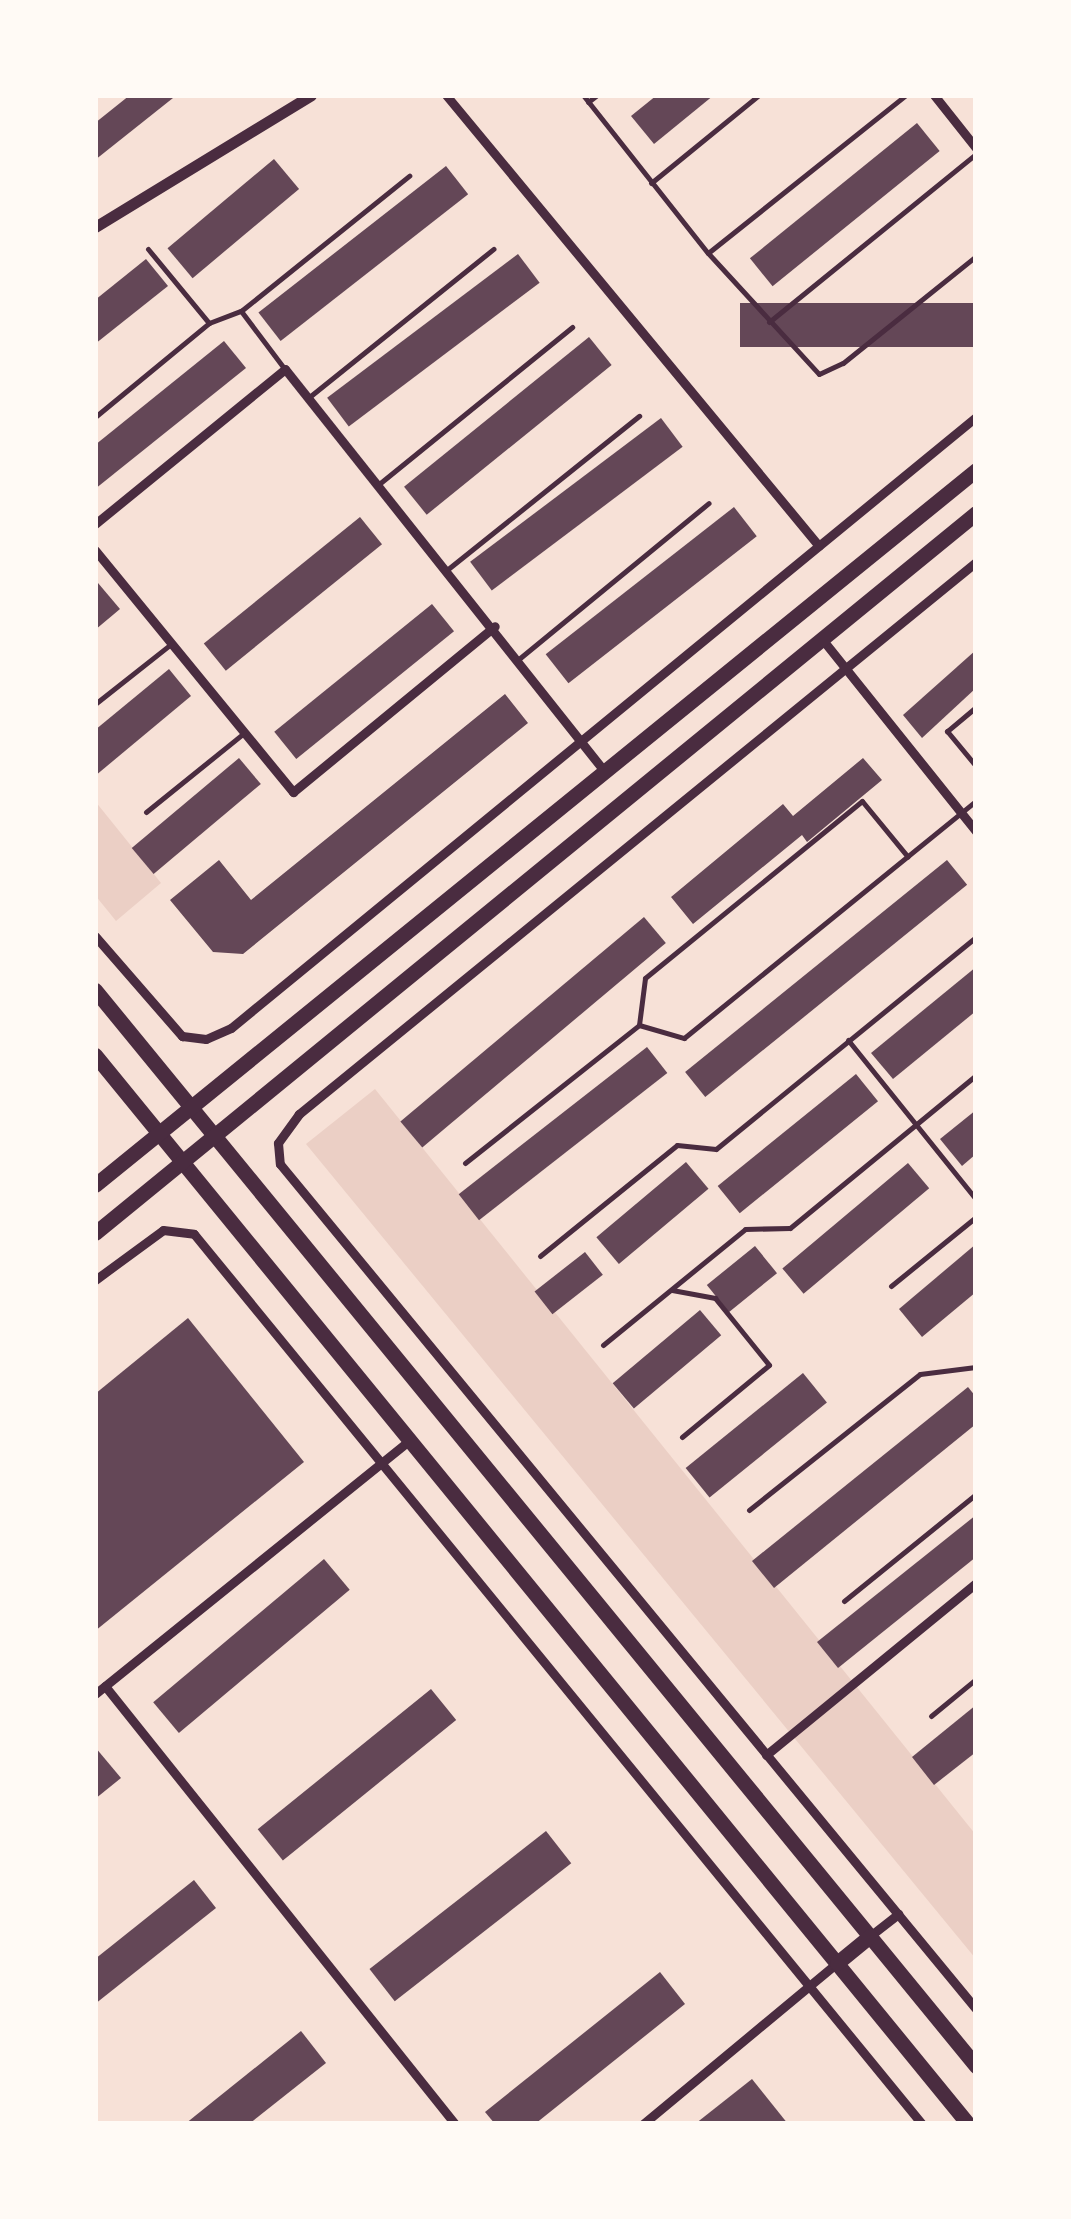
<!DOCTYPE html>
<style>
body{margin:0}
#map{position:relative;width:1071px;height:2219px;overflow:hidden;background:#f7e1d7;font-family:Barlow,sans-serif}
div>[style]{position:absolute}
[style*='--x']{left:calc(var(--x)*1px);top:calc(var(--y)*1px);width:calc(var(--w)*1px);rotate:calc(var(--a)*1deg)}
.green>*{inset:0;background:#ebcfc5}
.building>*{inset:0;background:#644757;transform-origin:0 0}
.service>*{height:5px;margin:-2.5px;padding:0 2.5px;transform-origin:2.5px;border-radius:2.5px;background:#4a2c40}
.minor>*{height:9px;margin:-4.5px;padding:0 4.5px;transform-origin:4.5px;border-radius:4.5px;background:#4a2c40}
.tertiary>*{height:11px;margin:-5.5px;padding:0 5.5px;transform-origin:5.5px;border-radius:5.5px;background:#4a2c40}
.primary>*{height:15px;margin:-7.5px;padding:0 7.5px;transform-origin:7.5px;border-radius:7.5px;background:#4a2c40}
span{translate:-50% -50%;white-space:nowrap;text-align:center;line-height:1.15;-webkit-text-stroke:9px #fffaf5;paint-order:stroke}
.frame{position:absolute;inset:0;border:98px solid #fffaf5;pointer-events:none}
</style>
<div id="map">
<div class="green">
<i style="clip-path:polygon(95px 801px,161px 883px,116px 921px,95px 895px)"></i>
<i style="clip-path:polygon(375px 1089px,976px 1835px,976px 1959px,306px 1144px)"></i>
</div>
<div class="building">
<i style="clip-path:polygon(130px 95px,173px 98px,95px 160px,95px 123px)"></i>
<i style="clip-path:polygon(657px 95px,714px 95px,654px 144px,631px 116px)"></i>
<i style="left:917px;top:123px;width:36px;height:215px;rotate:51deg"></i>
<i style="left:274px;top:159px;width:39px;height:139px;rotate:50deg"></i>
<i style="left:446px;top:166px;width:36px;height:238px;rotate:52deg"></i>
<i style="left:518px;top:254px;width:36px;height:239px;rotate:53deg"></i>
<i style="clip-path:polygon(146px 259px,168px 286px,95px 344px,95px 300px)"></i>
<i style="left:976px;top:303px;width:44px;height:236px;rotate:90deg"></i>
<i style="left:589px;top:337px;width:36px;height:238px;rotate:51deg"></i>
<i style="clip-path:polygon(224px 341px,246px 368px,95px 489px,95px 445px)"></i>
<i style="left:661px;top:418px;width:36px;height:239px;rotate:53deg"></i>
<i style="left:734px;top:507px;width:37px;height:239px;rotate:52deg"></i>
<i style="left:360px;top:517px;width:35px;height:201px;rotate:51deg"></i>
<i style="clip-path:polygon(98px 583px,120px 609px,95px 630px,95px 585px)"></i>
<i style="left:432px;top:604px;width:35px;height:203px;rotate:51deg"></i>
<i style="clip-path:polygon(976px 650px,976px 688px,922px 738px,903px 715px)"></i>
<i style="clip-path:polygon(169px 669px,191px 696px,95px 776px,95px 730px)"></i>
<i style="clip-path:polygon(505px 694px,528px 723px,243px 954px,213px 952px,170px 900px,219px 860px,251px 900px)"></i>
<i style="left:239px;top:758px;width:34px;height:140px;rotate:50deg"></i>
<i style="clip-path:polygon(863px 758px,882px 780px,807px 842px,802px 835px,693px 924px,671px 897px,783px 804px,793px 816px)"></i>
<i style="left:947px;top:860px;width:32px;height:337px;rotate:51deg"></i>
<i style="left:644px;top:917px;width:34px;height:318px;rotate:50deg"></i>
<i style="clip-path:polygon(976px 967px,976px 1011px,893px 1079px,871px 1053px)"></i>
<i style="left:647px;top:1047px;width:33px;height:239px;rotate:52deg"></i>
<i style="left:856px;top:1074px;width:35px;height:178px;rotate:51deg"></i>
<i style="clip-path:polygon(976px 1110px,976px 1154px,962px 1166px,940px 1139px)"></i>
<i style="left:686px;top:1162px;width:35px;height:117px;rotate:50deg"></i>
<i style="left:908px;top:1163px;width:33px;height:164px;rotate:50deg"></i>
<i style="clip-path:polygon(976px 1244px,976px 1292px,922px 1337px,899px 1309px)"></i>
<i style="left:755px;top:1246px;width:35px;height:62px;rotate:51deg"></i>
<i style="left:585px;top:1252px;width:29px;height:64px;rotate:52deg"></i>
<i style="left:700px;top:1310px;width:33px;height:114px;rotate:50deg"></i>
<i style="clip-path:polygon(188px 1318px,304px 1462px,95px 1631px,95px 1394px)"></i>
<i style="left:803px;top:1373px;width:38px;height:151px;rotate:51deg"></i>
<i style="clip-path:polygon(968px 1387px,976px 1397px,976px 1424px,774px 1588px,752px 1561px)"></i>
<i style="clip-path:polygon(976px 1515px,976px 1557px,838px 1668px,817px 1642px)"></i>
<i style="left:324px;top:1559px;width:40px;height:223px;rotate:50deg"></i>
<i style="left:431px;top:1689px;width:40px;height:223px;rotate:51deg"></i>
<i style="clip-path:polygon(976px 1705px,976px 1752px,934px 1785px,912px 1757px)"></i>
<i style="clip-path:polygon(95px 1747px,121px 1778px,95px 1799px)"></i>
<i style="left:546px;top:1831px;width:41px;height:224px;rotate:52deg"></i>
<i style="clip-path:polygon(194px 1880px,216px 1908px,95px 2004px,95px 1959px)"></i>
<i style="clip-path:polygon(660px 1972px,685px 2004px,535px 2124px,495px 2124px,485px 2112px)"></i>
<i style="clip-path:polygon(301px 2031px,326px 2063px,249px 2124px,185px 2124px)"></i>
<i style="clip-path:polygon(752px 2079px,788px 2124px,695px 2124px)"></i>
</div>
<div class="service">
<i style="--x:583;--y:95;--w:201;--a:51.7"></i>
<i style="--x:708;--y:253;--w:164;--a:47.5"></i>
<i style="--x:819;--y:374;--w:26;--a:-25"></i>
<i style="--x:843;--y:363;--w:171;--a:-38.8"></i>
<i style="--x:588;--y:102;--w:11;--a:-38"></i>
<i style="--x:651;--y:183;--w:139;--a:-39.2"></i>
<i style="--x:148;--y:249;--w:96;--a:50.5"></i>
<i style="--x:209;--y:323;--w:34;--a:-21"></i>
<i style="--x:241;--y:311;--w:216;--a:-38.8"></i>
<i style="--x:708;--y:253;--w:253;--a:-38.6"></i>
<i style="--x:241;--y:311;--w:71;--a:53"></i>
<i style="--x:769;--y:322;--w:267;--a:-39.1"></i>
<i style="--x:308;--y:398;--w:238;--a:-38.8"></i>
<i style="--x:95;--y:417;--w:148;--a:-39.5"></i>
<i style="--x:379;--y:484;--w:249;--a:-39.1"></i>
<i style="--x:448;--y:569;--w:245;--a:-38.7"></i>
<i style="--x:520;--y:658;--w:244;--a:-39.4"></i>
<i style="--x:95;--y:704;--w:97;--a:-38.3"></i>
<i style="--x:976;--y:707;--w:38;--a:140"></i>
<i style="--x:947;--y:731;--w:45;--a:50.4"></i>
<i style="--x:146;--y:812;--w:126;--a:-38.9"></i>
<i style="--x:639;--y:1025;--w:47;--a:-82.7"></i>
<i style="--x:645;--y:978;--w:280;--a:-39.2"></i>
<i style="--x:862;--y:801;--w:72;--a:50.6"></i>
<i style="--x:848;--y:1040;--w:204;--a:51.2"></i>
<i style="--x:465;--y:1163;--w:222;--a:-38.4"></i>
<i style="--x:639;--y:1025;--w:47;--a:16.1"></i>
<i style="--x:684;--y:1038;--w:376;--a:-39.1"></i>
<i style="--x:540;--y:1256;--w:176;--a:-39"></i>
<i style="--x:677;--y:1145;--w:39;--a:6"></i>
<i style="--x:716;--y:1149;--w:335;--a:-39.2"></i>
<i style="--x:891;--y:1286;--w:109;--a:-39.1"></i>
<i style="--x:672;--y:1290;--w:44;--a:10.5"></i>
<i style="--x:715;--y:1298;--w:86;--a:51.1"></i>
<i style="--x:769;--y:1365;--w:113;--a:140.4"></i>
<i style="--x:603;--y:1345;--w:183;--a:-39.2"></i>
<i style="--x:745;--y:1229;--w:45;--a:-1.3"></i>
<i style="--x:790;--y:1228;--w:241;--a:-39.4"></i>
<i style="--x:749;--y:1510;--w:218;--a:-38.5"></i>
<i style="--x:920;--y:1374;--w:56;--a:-7.1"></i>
<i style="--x:844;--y:1601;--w:170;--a:-39"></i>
<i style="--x:931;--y:1716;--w:58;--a:-39.4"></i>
</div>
<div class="minor">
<i style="--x:446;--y:95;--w:585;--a:50.41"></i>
<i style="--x:934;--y:95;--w:68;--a:51.6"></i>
<i style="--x:95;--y:524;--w:245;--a:-39.2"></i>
<i style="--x:285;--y:369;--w:515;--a:51.55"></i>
<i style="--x:95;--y:550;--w:313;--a:50.7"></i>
<i style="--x:293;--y:792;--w:261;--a:-39.4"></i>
<i style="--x:976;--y:562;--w:874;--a:140.81"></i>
<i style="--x:299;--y:1114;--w:36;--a:126"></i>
<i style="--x:278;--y:1143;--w:21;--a:85"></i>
<i style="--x:280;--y:1164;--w:1095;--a:50.52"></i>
<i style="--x:822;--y:639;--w:246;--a:51.3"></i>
<i style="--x:95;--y:936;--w:133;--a:49"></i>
<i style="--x:182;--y:1036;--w:24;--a:7"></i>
<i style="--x:206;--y:1039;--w:27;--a:-24"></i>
<i style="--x:231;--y:1028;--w:964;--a:-39.36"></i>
<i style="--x:95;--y:1280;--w:84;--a:-36.3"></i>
<i style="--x:163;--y:1230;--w:31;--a:7"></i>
<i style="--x:194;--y:1234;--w:1150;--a:50.72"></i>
<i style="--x:105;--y:1686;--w:561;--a:51.37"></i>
<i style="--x:95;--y:1694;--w:405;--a:-38.9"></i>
<i style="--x:766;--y:1755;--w:271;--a:-39.3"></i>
<i style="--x:870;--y:1936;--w:36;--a:-38"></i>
<i style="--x:643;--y:2124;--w:252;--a:-39.7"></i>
</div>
<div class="tertiary">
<i style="--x:95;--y:227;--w:253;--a:-31.4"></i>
</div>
<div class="primary">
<i style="--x:95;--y:990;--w:1391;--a:50.69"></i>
<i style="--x:95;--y:1055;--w:1380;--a:50.76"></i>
<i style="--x:95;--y:1185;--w:1135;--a:-39.06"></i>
<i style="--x:95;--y:1233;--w:1138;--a:-39.26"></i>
<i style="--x:837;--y:1963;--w:43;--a:-39.3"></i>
</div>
<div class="frame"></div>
</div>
